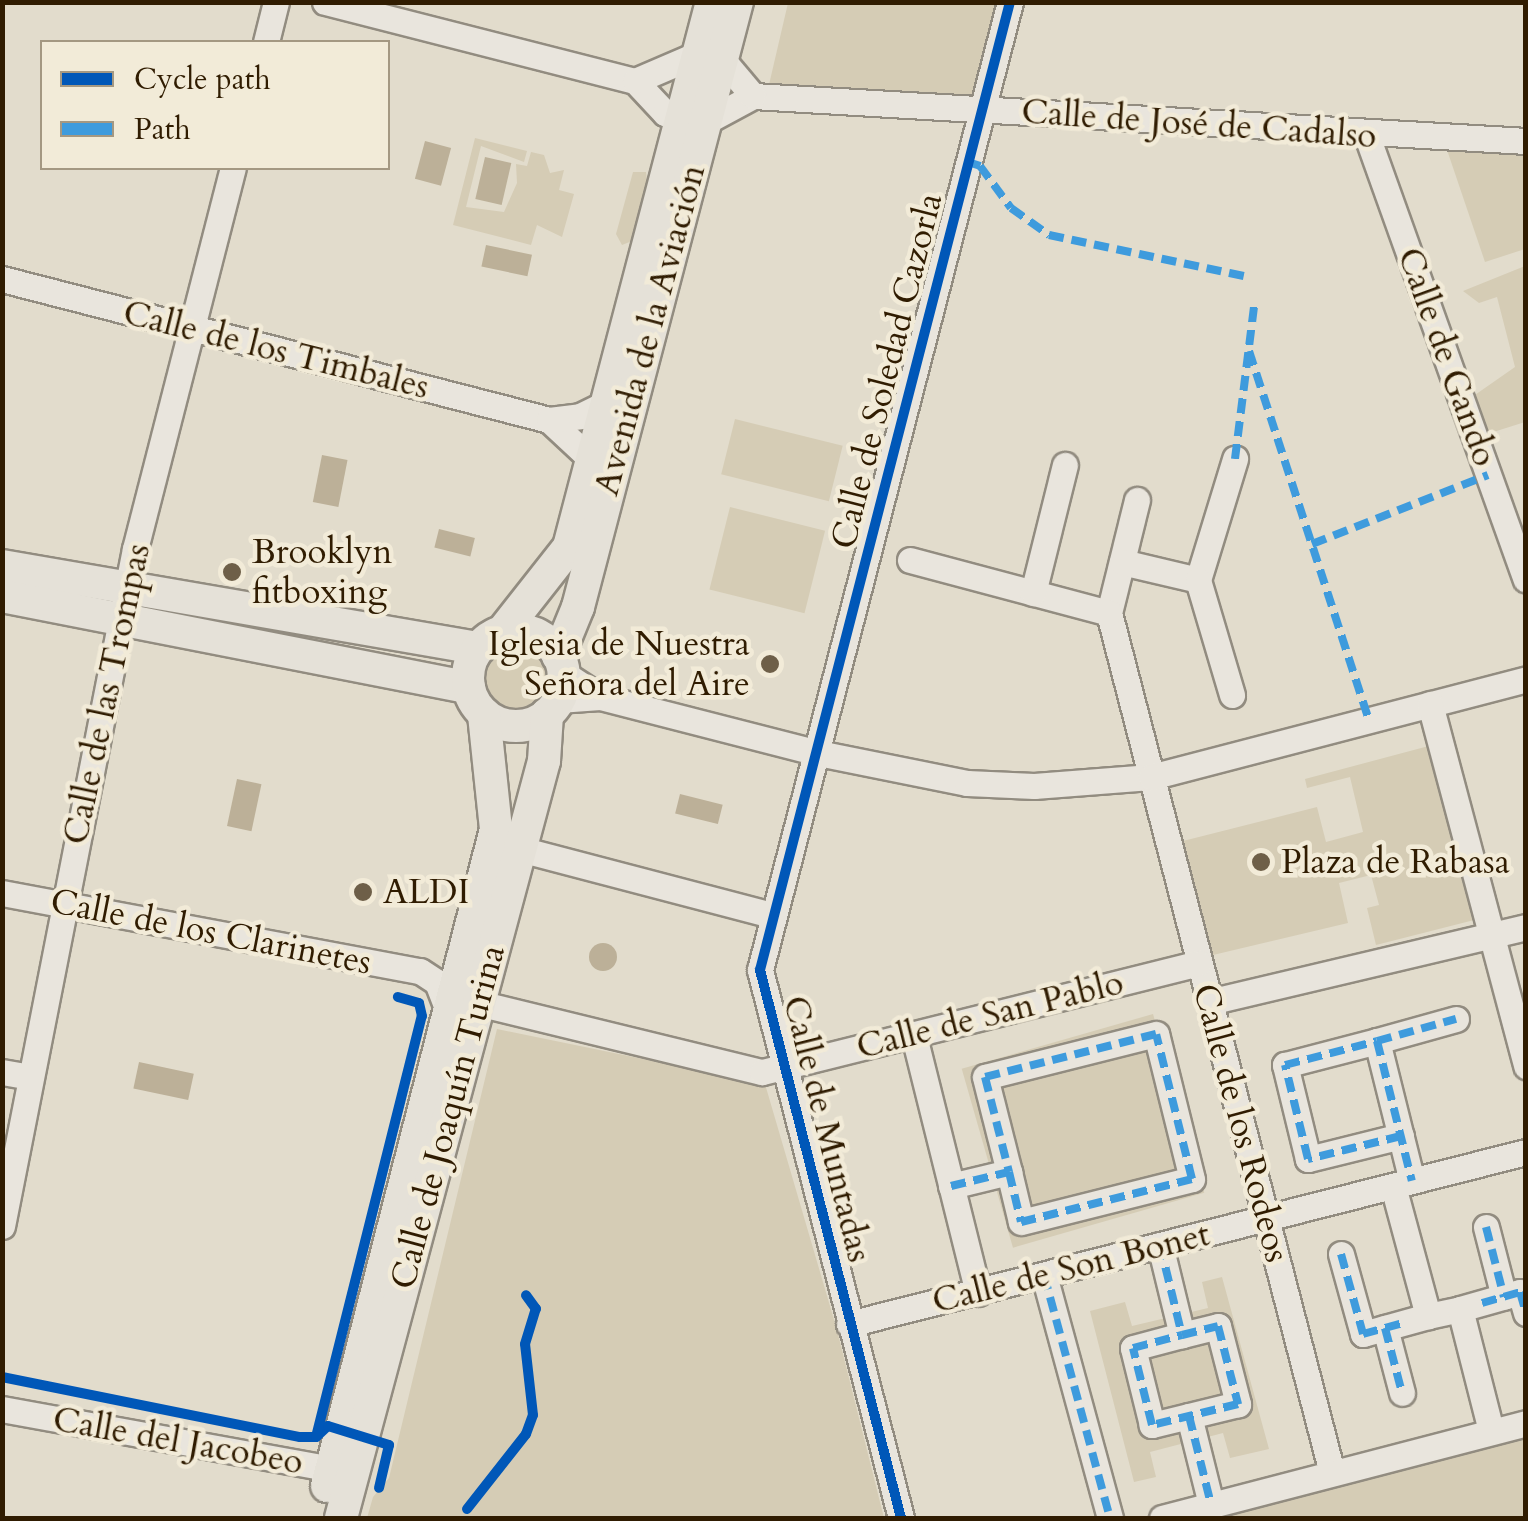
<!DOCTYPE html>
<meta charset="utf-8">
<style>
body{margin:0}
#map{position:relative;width:1528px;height:1521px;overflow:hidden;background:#e2dccc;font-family:Cardo,serif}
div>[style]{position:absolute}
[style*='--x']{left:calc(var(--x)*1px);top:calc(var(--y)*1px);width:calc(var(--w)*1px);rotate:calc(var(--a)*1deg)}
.green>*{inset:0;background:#d5ccb5;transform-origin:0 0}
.round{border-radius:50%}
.water>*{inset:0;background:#bcb098;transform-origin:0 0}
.roads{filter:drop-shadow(2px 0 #928c80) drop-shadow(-2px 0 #928c80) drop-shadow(0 2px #928c80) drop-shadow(0 -2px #928c80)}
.minor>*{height:25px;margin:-12.5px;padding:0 12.5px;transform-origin:12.5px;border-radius:12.5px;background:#e9e5dd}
.major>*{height:32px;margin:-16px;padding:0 16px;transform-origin:16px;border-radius:16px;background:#e5e1d8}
.major>.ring{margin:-16px;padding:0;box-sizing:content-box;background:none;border:32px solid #e5e1d8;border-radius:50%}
.quiet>*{height:8px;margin-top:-4px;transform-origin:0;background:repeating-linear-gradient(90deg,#3e9bdd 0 15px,transparent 0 23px)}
.cycleway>*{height:10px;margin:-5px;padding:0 5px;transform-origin:5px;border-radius:5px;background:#0057b8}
.dots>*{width:28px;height:28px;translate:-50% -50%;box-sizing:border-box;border:5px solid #f2ebd8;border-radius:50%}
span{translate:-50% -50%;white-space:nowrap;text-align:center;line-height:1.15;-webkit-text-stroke:9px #f2ebd8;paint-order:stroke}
.street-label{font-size:35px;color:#301c01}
.poi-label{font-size:35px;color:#301c01}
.left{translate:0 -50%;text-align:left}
.right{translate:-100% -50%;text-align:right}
.frame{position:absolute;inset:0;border:5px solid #301c01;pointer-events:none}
.legend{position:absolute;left:40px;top:40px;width:350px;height:130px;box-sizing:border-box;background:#f2ebd8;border:2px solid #a49882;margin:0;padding:12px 18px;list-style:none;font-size:30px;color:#301c01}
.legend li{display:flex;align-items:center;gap:20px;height:50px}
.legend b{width:50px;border:2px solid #a49882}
</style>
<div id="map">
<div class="green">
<i style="clip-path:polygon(788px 3px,1005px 3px,981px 110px,768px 89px)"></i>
<i style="clip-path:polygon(475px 138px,527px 151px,524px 162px,481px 146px,466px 207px,504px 212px,517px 183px,516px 164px,527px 166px,531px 152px,544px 155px,550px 173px,564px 170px,559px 190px,574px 194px,562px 237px,537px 225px,531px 245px,453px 225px)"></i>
<i style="clip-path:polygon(1525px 142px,1525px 249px,1485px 262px,1445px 144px)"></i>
<i style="clip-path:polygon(633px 172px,646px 172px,647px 181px,632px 241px,622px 245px,616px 234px)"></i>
<i style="clip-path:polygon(1525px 266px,1525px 422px,1484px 435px,1472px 397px,1515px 367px,1497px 297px,1479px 303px,1463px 291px)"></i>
<i style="left:735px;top:419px;width:111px;height:57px;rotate:14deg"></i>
<i style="left:730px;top:507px;width:98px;height:85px;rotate:14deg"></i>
<i class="round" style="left:484px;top:646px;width:62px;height:62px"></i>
<i style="clip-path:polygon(1440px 743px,1486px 917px,1376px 945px,1367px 908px,1379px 905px,1371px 875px,1339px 883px,1348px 923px,1213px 955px,1183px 841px,1317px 807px,1326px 842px,1363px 832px,1350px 777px,1307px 788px,1305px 779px)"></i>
<i style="left:1153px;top:1014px;width:186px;height:199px;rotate:74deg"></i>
<i style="clip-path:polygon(497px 1029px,765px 1084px,837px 1330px,884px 1518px,367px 1518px,373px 1497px,389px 1478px)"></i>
<i style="clip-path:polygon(1222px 1277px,1269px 1449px,1230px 1458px,1223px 1433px,1150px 1452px,1156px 1477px,1134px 1482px,1090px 1311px,1125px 1302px,1132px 1326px,1208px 1308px,1202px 1282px)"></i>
<i style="clip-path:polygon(1525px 1419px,1525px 1518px,1196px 1518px)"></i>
</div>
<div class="water">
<i style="left:425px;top:141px;width:27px;height:39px;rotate:15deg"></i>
<i style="left:485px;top:157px;width:27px;height:43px;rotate:13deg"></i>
<i style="left:486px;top:245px;width:47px;height:22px;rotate:12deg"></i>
<i style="left:322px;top:455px;width:26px;height:48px;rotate:11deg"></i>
<i style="left:439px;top:529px;width:37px;height:19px;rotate:14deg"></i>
<i style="left:237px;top:779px;width:25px;height:48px;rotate:12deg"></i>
<i style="left:680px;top:794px;width:44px;height:20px;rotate:14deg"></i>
<i class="round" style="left:589px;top:943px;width:28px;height:28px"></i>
<i style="left:139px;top:1062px;width:56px;height:27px;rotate:12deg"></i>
</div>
<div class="roads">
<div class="minor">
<i style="--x:325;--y:2;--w:320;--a:14.3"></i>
<i style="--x:266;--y:42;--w:41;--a:-76"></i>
<i style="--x:635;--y:81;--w:44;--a:46.8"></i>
<i style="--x:665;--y:113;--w:39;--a:15"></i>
<i style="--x:703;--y:123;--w:57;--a:-28.4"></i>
<i style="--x:753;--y:96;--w:774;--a:3.33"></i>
<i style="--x:635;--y:81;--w:69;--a:-23.2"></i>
<i style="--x:698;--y:54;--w:25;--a:12"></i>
<i style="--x:722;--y:59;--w:48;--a:50"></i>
<i style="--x:1367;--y:136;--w:471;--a:70.3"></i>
<i style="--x:2;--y:279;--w:565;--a:14.45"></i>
<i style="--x:592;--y:460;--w:59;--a:-137.1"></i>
<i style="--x:549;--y:420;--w:31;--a:-7"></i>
<i style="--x:580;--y:416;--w:30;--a:-26"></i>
<i style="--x:1137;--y:500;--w:116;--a:103.9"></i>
<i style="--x:1109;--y:613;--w:884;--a:75.46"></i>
<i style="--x:910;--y:560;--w:206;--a:14.9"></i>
<i style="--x:1122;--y:562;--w:78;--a:13.3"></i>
<i style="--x:1198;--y:580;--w:127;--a:-73"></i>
<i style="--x:1198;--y:580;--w:120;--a:73.5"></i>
<i style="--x:1033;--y:593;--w:132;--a:-76"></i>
<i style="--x:563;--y:673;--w:44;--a:33"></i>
<i style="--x:600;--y:697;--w:225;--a:14.4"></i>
<i style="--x:818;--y:753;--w:152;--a:11.4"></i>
<i style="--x:967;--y:783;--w:67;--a:2.6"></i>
<i style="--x:1034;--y:786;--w:117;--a:-4.4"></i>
<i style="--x:1151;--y:777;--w:388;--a:-14.6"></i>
<i style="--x:558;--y:700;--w:42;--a:-4.1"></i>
<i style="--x:1430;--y:704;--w:375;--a:75.1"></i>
<i style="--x:520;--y:849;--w:260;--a:14.7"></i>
<i style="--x:2;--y:893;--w:425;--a:10.6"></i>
<i style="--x:420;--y:971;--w:20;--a:33"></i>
<i style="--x:437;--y:982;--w:34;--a:69"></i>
<i style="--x:1209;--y:1002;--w:326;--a:-13.3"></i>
<i style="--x:478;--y:1003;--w:292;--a:13.7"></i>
<i style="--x:762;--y:1072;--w:450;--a:-14"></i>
<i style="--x:914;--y:1036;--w:265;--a:76"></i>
<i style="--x:1377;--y:1041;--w:82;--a:-15.6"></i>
<i style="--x:2;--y:1072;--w:29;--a:10"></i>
<i style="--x:1401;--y:1136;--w:96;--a:166.1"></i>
<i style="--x:1308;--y:1159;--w:97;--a:-103.7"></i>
<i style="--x:1285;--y:1065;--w:95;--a:-14.6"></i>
<i style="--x:1377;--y:1041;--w:144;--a:76"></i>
<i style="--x:951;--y:1186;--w:60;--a:-13.6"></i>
<i style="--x:1009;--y:1172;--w:51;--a:76.5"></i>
<i style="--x:1021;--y:1222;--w:176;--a:-14.1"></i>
<i style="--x:1192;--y:1179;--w:149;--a:-103.9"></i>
<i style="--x:1156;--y:1034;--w:176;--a:165.9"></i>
<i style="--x:985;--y:1077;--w:98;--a:75.8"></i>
<i style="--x:1393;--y:1186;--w:135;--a:74.9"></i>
<i style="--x:1428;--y:1316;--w:33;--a:-12"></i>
<i style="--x:1460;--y:1309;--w:126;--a:75.7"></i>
<i style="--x:2;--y:1226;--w:690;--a:-78.89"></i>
<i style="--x:135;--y:549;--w:393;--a:-75.6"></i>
<i style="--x:1486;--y:1227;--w:72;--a:75.6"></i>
<i style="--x:1160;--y:1245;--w:93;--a:76.3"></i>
<i style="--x:1182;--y:1335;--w:37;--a:-14"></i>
<i style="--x:1218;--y:1326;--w:81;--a:75.6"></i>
<i style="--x:1238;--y:1404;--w:89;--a:166.3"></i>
<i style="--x:1152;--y:1425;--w:79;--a:-103.9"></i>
<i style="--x:1133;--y:1348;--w:51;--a:-14.9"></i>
<i style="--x:1341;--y:1254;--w:83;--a:74.6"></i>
<i style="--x:1363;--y:1334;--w:67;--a:-15.5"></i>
<i style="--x:1044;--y:1275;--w:252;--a:74.8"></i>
<i style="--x:1460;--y:1309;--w:62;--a:-15.8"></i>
<i style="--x:1520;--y:1292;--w:22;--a:74"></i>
<i style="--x:849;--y:1324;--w:699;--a:-14.26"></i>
<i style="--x:1385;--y:1328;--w:67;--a:75.3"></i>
<i style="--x:2;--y:1409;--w:351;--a:10.3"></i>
<i style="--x:1189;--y:1416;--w:91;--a:76"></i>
<i style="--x:901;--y:1518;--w:566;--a:-104.43"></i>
<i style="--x:760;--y:970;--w:1000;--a:-75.52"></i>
<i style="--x:1162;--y:1518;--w:376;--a:-14.6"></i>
</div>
<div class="major">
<i style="--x:2;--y:566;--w:484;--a:9.8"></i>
<i style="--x:2;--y:596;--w:476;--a:11.1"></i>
<i class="ring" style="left:468px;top:630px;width:64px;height:64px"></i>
<i style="--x:503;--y:631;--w:107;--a:-51.8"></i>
<i style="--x:569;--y:547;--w:563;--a:-75.3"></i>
<i style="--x:558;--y:656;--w:53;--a:-67.8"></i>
<i style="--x:578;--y:607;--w:626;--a:-75.28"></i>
<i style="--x:327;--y:1486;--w:678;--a:-75.57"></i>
<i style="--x:496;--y:829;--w:116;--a:-96"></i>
<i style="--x:341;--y:1518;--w:784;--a:-74.99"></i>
<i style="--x:544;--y:761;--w:47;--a:-86.3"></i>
</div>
</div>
<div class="quiet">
<i style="--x:968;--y:162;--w:13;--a:18"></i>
<i style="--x:980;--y:166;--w:52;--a:53.6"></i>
<i style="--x:1011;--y:208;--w:47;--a:35.4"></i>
<i style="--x:1049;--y:235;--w:199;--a:11.9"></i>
<i style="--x:1249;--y:351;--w:388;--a:72"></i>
<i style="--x:1235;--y:459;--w:154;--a:-82.9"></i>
<i style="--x:1312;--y:544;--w:189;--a:-21.4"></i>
<i style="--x:1377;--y:1041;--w:82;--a:-15.6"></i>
<i style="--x:1401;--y:1136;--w:96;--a:166.1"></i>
<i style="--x:1308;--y:1159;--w:97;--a:-103.7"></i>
<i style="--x:1285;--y:1065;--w:95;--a:-14.6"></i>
<i style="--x:1377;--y:1041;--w:144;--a:76"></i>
<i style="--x:951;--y:1186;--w:60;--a:-13.6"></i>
<i style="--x:1009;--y:1172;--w:51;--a:76.5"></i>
<i style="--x:1021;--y:1222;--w:176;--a:-14.1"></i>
<i style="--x:1192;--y:1179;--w:149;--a:-103.9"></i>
<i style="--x:1156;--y:1034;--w:176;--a:165.9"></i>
<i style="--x:985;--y:1077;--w:98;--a:75.8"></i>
<i style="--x:1486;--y:1227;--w:72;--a:75.6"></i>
<i style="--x:1160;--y:1245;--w:93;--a:76.3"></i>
<i style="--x:1182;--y:1335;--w:37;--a:-14"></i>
<i style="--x:1218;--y:1326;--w:81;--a:75.6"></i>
<i style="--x:1238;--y:1404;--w:89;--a:166.3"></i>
<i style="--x:1152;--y:1425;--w:79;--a:-103.9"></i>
<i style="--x:1133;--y:1348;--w:51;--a:-14.9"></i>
<i style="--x:1341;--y:1254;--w:83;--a:74.6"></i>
<i style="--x:1363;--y:1334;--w:41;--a:-15.4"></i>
<i style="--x:1044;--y:1275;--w:252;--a:74.8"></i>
<i style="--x:1482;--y:1303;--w:40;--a:-16"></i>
<i style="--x:1520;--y:1292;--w:22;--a:74"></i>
<i style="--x:1385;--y:1328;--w:67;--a:75.3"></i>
<i style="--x:1189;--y:1416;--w:91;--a:76"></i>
</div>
<div class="cycleway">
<i style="--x:2;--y:1377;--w:304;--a:11.4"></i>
<i style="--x:300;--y:1437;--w:16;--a:0"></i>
<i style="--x:316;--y:1437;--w:16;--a:-43"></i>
<i style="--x:328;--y:1426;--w:64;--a:17.3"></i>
<i style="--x:389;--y:1445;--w:44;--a:103.1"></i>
<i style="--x:316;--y:1437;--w:434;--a:-75.9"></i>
<i style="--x:422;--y:1016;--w:13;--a:-103"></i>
<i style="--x:419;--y:1003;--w:22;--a:-164"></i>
<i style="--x:467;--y:1509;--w:95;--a:-51.8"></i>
<i style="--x:526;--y:1434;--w:20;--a:-70"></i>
<i style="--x:533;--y:1415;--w:71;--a:-96.4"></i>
<i style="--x:525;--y:1344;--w:37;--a:-73"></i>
<i style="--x:536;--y:1309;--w:17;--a:-126"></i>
<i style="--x:901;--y:1518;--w:566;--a:-104.43"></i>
<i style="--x:760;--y:970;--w:1000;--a:-75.52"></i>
</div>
<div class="dots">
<i style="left:232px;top:572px;background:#6e5f48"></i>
<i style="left:770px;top:664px;background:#6e5f48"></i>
<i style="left:1261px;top:862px;background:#6e5f48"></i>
<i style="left:363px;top:892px;background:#6e5f48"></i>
</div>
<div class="street-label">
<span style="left:1199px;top:124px;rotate:4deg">Calle de José de Cadalso</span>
<span style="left:650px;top:330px;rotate:-75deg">Avenida de la Aviación</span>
<span style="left:276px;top:350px;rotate:14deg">Calle de los Timbales</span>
<span style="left:1447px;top:357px;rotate:70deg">Calle de Gando</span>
<span style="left:887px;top:371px;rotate:-76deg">Calle de Soledad Cazorla</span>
<span style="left:107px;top:694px;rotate:-78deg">Calle de las Trompas</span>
<span style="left:211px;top:932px;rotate:11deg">Calle de los Clarinetes</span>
<span style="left:990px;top:1015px;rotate:-14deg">Calle de San Pablo</span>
<span style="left:448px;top:1117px;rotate:-75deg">Calle de Joaquín Turina</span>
<span style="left:1241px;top:1123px;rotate:75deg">Calle de los Rodeos</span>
<span style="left:827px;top:1129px;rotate:76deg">Calle de Muntadas</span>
<span style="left:1071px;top:1268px;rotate:-14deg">Calle de Son Bonet</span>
<span style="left:178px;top:1441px;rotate:10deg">Calle del Jacobeo</span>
</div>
<div class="poi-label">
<span class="left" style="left:252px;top:572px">Brooklyn<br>fitboxing</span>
<span class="right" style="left:750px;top:664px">Iglesia de Nuestra<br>Señora del Aire</span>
<span class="left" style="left:1281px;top:862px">Plaza de Rabasa</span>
<span class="left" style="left:383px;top:892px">ALDI</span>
</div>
<div class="frame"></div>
<ul class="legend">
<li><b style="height:12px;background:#0057b8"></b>Cycle path</li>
<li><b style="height:12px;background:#3e9bdd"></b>Path</li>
</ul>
</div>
